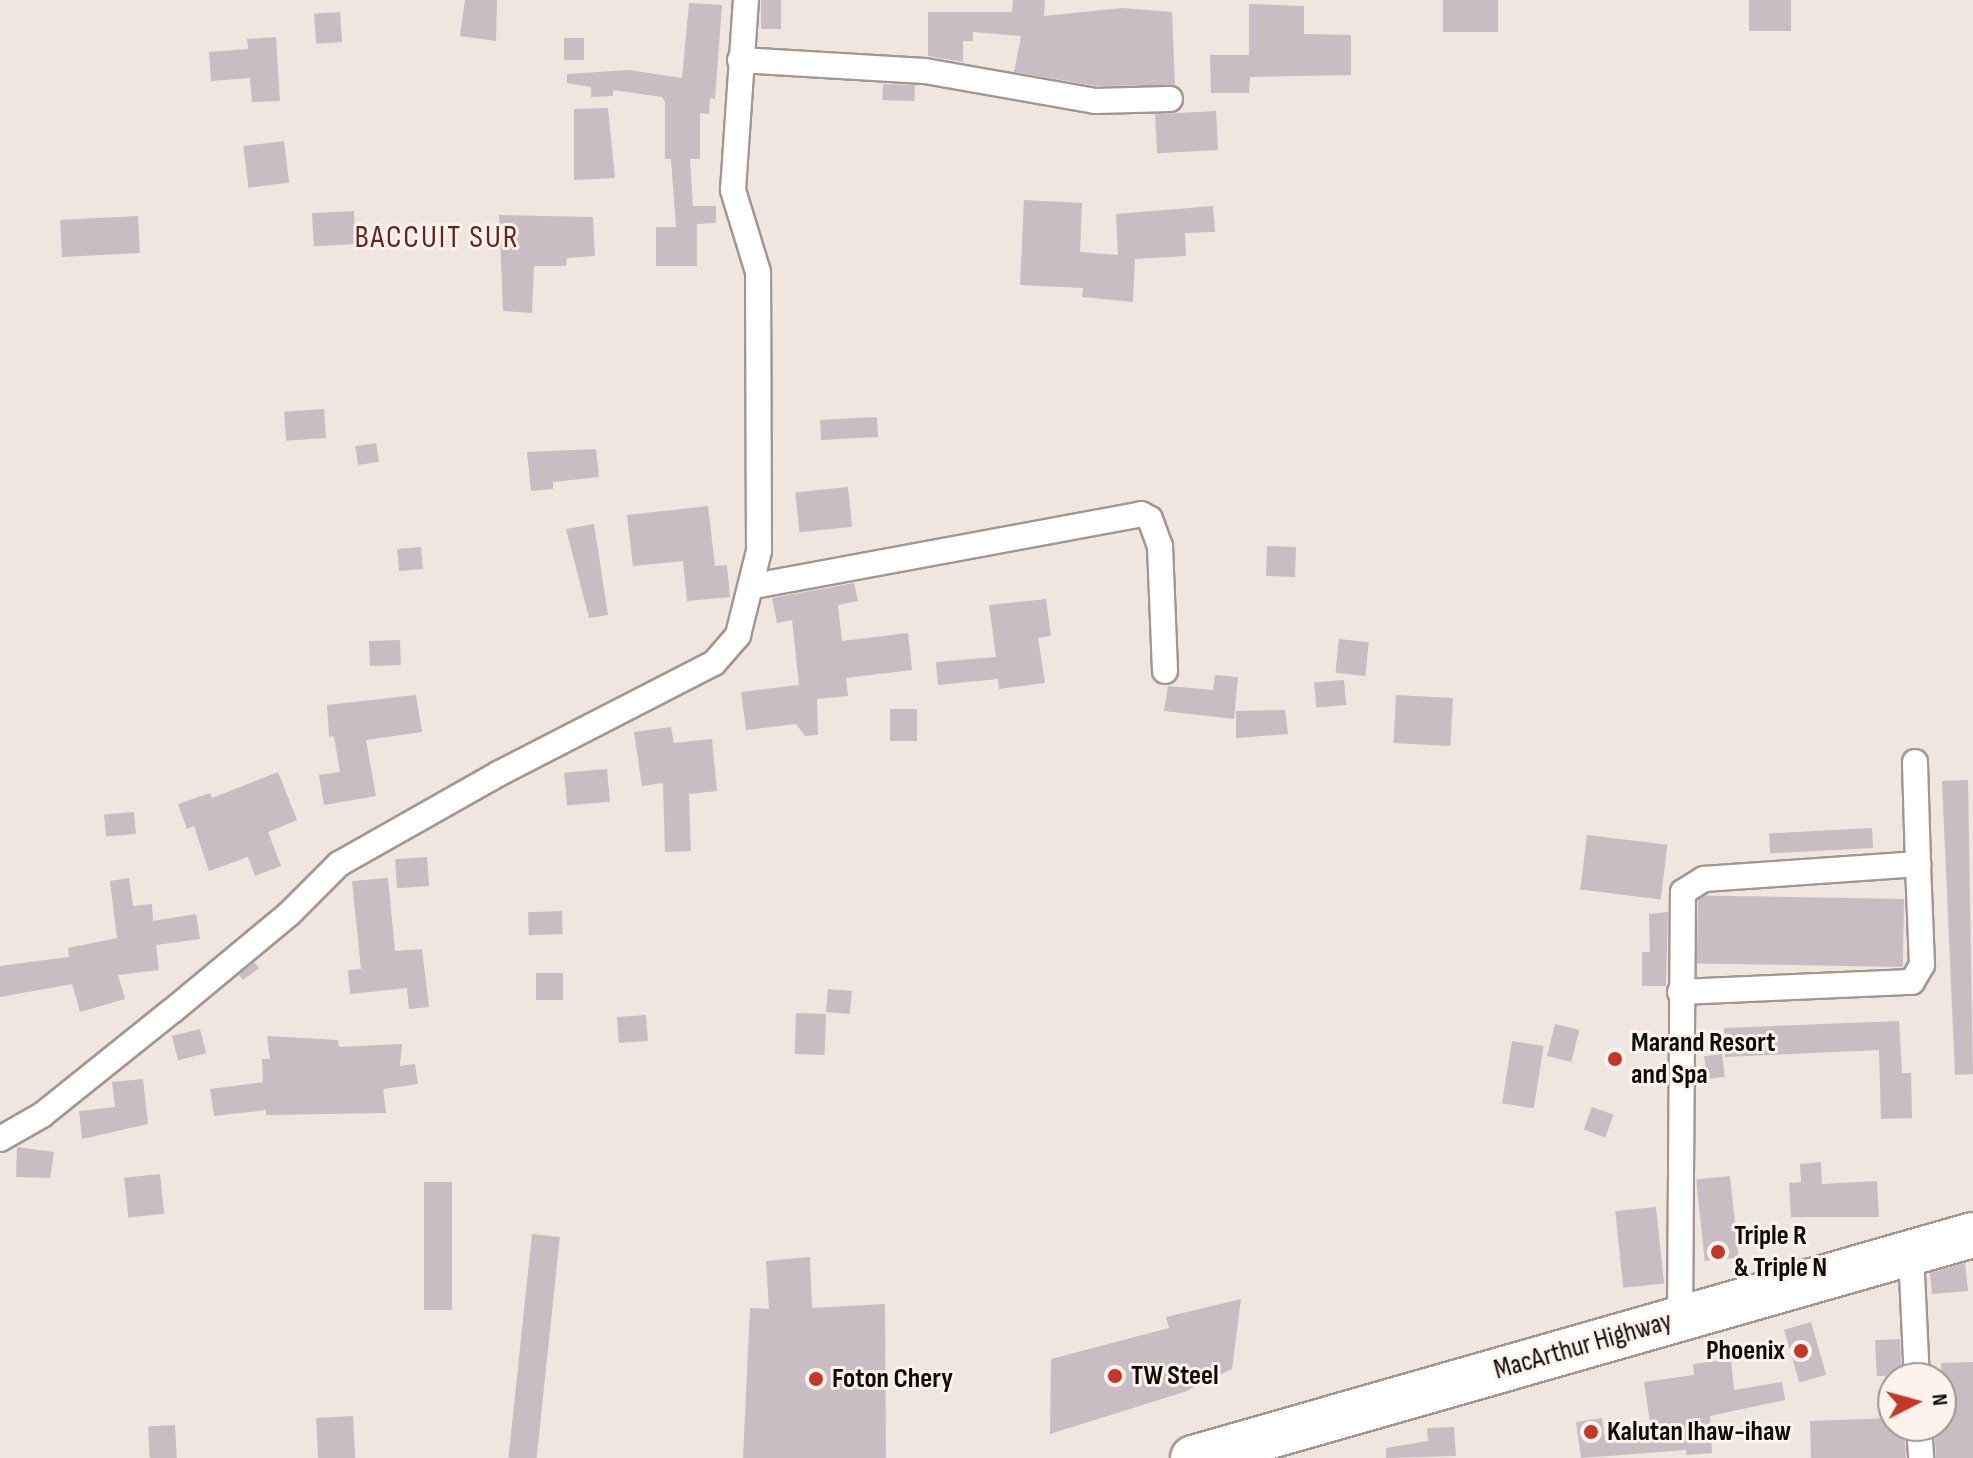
<!DOCTYPE html>
<style>
body{margin:0}
#map{position:relative;width:1973px;height:1458px;overflow:hidden;background:#f0e5df;font-family:"Sofia Sans Condensed",sans-serif}
div>[style]{position:absolute}
[style*='--x']{left:calc(var(--x)*1px);top:calc(var(--y)*1px);width:calc(var(--w)*1px);rotate:calc(var(--a)*1deg)}
.building>*{inset:0;background:#c9bdc3;transform-origin:0 0}
.roads{filter:drop-shadow(2px 0 #a29791) drop-shadow(-2px 0 #a29791) drop-shadow(0 2px #a29791) drop-shadow(0 -2px #a29791)}
.street>*{height:24px;margin:-12px;padding:0 12px;transform-origin:12px;border-radius:12px;background:#fff}
.highway>*{height:44px;margin:-22px;padding:0 22px;transform-origin:22px;border-radius:22px;background:#fff}
.dots>*{width:22px;height:22px;translate:-50% -50%;box-sizing:border-box;border:4px solid #fef2ec;border-radius:50%}
span{translate:-50% -50%;white-space:nowrap;text-align:center;line-height:1.15;-webkit-text-stroke:6px #fef2ec;paint-order:stroke}
.poi-label{font-size:28px;color:#0e0b09;font-weight:700}
.left{translate:0 -50%;text-align:left}
.right{translate:-100% -50%;text-align:right}
.street-label{font-size:28px;color:#0e0b09}
.quarter-label{font-size:32px;color:#67231a;letter-spacing:2px}
.north{position:absolute;left:1877px;top:1362px;width:80px;height:80px;box-sizing:border-box;background:#fef2ec;border:2px solid #9e9691;border-radius:50%;rotate:84deg;font-size:22px;font-weight:700;line-height:32px;text-align:center;color:#0e0b09}
.north::after{content:'';display:block;margin:auto;width:28px;height:36px;background:#c33726;clip-path:polygon(50% 0,100% 100%,50% 72%,0 100%)}
</style>
<div id="map">
<div class="building">
<i style="clip-path:polygon(465px 0,497px 0,496px 41px,460px 36px)"></i>
<i style="left:761px;top:0;width:20px;height:29px"></i>
<i style="clip-path:polygon(1013px 0,1045px 0,1044px 16px,1122px 8px,1172px 12px,1175px 85px,1096px 86px,1014px 72px,1021px 36px,973px 32px,973px 41px,963px 41px,963px 62px,928px 56px,928px 12px,1012px 12px)"></i>
<i style="left:1443px;top:0;width:55px;height:32px"></i>
<i style="left:1749px;top:0;width:42px;height:31px"></i>
<i style="clip-path:polygon(689px 3px,722px 5px,715px 99px,710px 98px,709px 114px,700px 113px,700px 159px,690px 159px,693px 206px,716px 206px,716px 223px,697px 224px,697px 266px,656px 266px,656px 227px,676px 227px,671px 159px,665px 159px,665px 102px,662px 97px,613px 90px,613px 96px,591px 97px,591px 87px,567px 83px,567px 74px,628px 70px,682px 78px)"></i>
<i style="clip-path:polygon(1249px 4px,1304px 6px,1304px 34px,1351px 35px,1351px 75px,1250px 77px,1249px 93px,1211px 93px,1210px 55px,1249px 55px)"></i>
<i style="left:340px;top:12px;width:30px;height:26px;rotate:86deg"></i>
<i style="clip-path:polygon(276px 37px,280px 101px,252px 102px,250px 78px,211px 81px,209px 52px,248px 49px,247px 39px)"></i>
<i style="left:564px;top:38px;width:20px;height:22px"></i>
<i style="left:883px;top:84px;width:32px;height:16px;rotate:2deg"></i>
<i style="clip-path:polygon(608px 108px,615px 178px,574px 180px,574px 109px)"></i>
<i style="left:1216px;top:111px;width:39px;height:61px;rotate:87deg"></i>
<i style="left:284px;top:141px;width:42px;height:41px;rotate:83deg"></i>
<i style="clip-path:polygon(1024px 200px,1082px 203px,1080px 252px,1118px 255px,1116px 214px,1213px 206px,1215px 232px,1185px 233px,1186px 256px,1135px 259px,1133px 302px,1082px 297px,1083px 288px,1020px 285px)"></i>
<i style="left:354px;top:211px;width:33px;height:42px;rotate:87deg"></i>
<i style="clip-path:polygon(499px 215px,593px 217px,595px 256px,567px 258px,566px 266px,534px 266px,532px 313px,503px 311px)"></i>
<i style="left:138px;top:216px;width:37px;height:78px;rotate:87deg"></i>
<i style="left:324px;top:409px;width:29px;height:40px;rotate:86deg"></i>
<i style="left:877px;top:417px;width:20px;height:57px;rotate:87deg"></i>
<i style="left:376px;top:443px;width:19px;height:21px;rotate:81deg"></i>
<i style="clip-path:polygon(596px 449px,599px 477px,553px 482px,553px 489px,531px 491px,527px 452px)"></i>
<i style="left:848px;top:487px;width:40px;height:53px;rotate:84deg"></i>
<i style="clip-path:polygon(708px 506px,715px 566px,727px 565px,730px 597px,687px 601px,683px 561px,633px 566px,627px 515px)"></i>
<i style="clip-path:polygon(594px 524px,608px 615px,589px 618px,566px 529px)"></i>
<i style="left:1267px;top:546px;width:29px;height:30px;rotate:2deg"></i>
<i style="left:421px;top:547px;width:22px;height:24px;rotate:85deg"></i>
<i style="clip-path:polygon(854px 583px,858px 601px,838px 605px,842px 641px,908px 633px,912px 670px,846px 678px,848px 696px,817px 699px,818px 735px,805px 736px,796px 724px,746px 730px,741px 692px,799px 685px,792px 620px,777px 623px,772px 598px)"></i>
<i style="clip-path:polygon(1046px 599px,1051px 636px,1038px 638px,1045px 683px,999px 689px,998px 679px,938px 685px,936px 662px,996px 657px,989px 605px)"></i>
<i style="left:1339px;top:639px;width:30px;height:34px;rotate:6deg"></i>
<i style="left:400px;top:640px;width:25px;height:31px;rotate:88deg"></i>
<i style="clip-path:polygon(1215px 675px,1238px 677px,1234px 719px,1164px 711px,1168px 686px,1213px 690px)"></i>
<i style="left:1344px;top:680px;width:25px;height:30px;rotate:85deg"></i>
<i style="clip-path:polygon(416px 695px,422px 732px,366px 740px,376px 796px,324px 805px,319px 775px,340px 772px,334px 736px,329px 737px,327px 705px)"></i>
<i style="left:1396px;top:695px;width:57px;height:48px;rotate:3deg"></i>
<i style="left:890px;top:709px;width:27px;height:32px"></i>
<i style="clip-path:polygon(1285px 710px,1288px 734px,1236px 738px,1236px 711px)"></i>
<i style="clip-path:polygon(671px 727px,674px 743px,712px 739px,717px 791px,689px 794px,691px 851px,665px 852px,663px 783px,642px 786px,634px 732px)"></i>
<i style="left:607px;top:769px;width:33px;height:43px;rotate:85deg"></i>
<i style="clip-path:polygon(278px 772px,297px 820px,268px 832px,281px 866px,255px 876px,248px 857px,209px 871px,194px 826px,187px 829px,178px 804px,210px 793px,212px 798px)"></i>
<i style="clip-path:polygon(1968px 780px,1973px 1074px,1955px 1075px,1942px 781px)"></i>
<i style="left:134px;top:812px;width:22px;height:30px;rotate:85deg"></i>
<i style="left:1872px;top:828px;width:20px;height:103px;rotate:87deg"></i>
<i style="left:1587px;top:835px;width:81px;height:55px;rotate:7deg"></i>
<i style="left:427px;top:857px;width:29px;height:32px;rotate:86deg"></i>
<i style="clip-path:polygon(129px 878px,133px 906px,152px 904px,153px 921px,196px 914px,200px 939px,156px 945px,159px 970px,118px 975px,125px 999px,80px 1012px,72px 984px,0 997px,0 966px,69px 957px,68px 948px,117px 938px,110px 881px)"></i>
<i style="clip-path:polygon(388px 878px,395px 951px,422px 949px,429px 1007px,409px 1009px,407px 988px,350px 994px,348px 970px,361px 969px,352px 881px)"></i>
<i style="left:1904px;top:899px;width:68px;height:206px;rotate:91deg"></i>
<i style="left:562px;top:911px;width:23px;height:34px;rotate:88deg"></i>
<i style="clip-path:polygon(1668px 912px,1666px 986px,1642px 986px,1642px 952px,1650px 952px,1649px 914px)"></i>
<i style="clip-path:polygon(254px 962px,259px 968px,243px 980px,239px 975px)"></i>
<i style="left:536px;top:973px;width:27px;height:27px"></i>
<i style="left:828px;top:989px;width:24px;height:23px;rotate:5deg"></i>
<i style="left:796px;top:1013px;width:30px;height:41px;rotate:2deg"></i>
<i style="left:646px;top:1015px;width:26px;height:29px;rotate:86deg"></i>
<i style="clip-path:polygon(1899px 1021px,1902px 1073px,1911px 1073px,1912px 1118px,1881px 1119px,1879px 1050px,1725px 1057px,1724px 1028px)"></i>
<i style="left:1555px;top:1024px;width:25px;height:33px;rotate:14deg"></i>
<i style="left:200px;top:1029px;width:25px;height:29px;rotate:76deg"></i>
<i style="clip-path:polygon(267px 1036px,338px 1040px,339px 1047px,402px 1044px,400px 1066px,415px 1064px,418px 1084px,383px 1089px,386px 1113px,266px 1115px,266px 1110px,214px 1116px,210px 1089px,263px 1082px,262px 1059px,270px 1059px)"></i>
<i style="left:1512px;top:1041px;width:32px;height:63px;rotate:9deg"></i>
<i style="left:1722px;top:1054px;width:23px;height:18px;rotate:83deg"></i>
<i style="clip-path:polygon(143px 1079px,148px 1124px,82px 1139px,79px 1111px,115px 1107px,112px 1082px)"></i>
<i style="left:1592px;top:1107px;width:23px;height:24px;rotate:20deg"></i>
<i style="clip-path:polygon(17px 1147px,54px 1152px,50px 1178px,16px 1177px)"></i>
<i style="clip-path:polygon(1821px 1162px,1822px 1184px,1877px 1181px,1879px 1217px,1791px 1217px,1789px 1183px,1801px 1182px,1800px 1164px)"></i>
<i style="left:160px;top:1174px;width:40px;height:36px;rotate:84deg"></i>
<i style="left:1730px;top:1176px;width:82px;height:34px;rotate:84deg"></i>
<i style="left:424px;top:1182px;width:28px;height:128px"></i>
<i style="left:1656px;top:1207px;width:77px;height:41px;rotate:84deg"></i>
<i style="left:532px;top:1234px;width:28px;height:225px;rotate:6deg"></i>
<i style="clip-path:polygon(810px 1257px,812px 1308px,885px 1304px,886px 1458px,743px 1458px,750px 1308px,769px 1309px,766px 1261px)"></i>
<i style="clip-path:polygon(1965px 1263px,1968px 1291px,1932px 1294px,1930px 1273px)"></i>
<i style="clip-path:polygon(1241px 1299px,1232px 1369px,1184px 1392px,1050px 1434px,1051px 1359px,1169px 1328px,1166px 1317px)"></i>
<i style="left:1811px;top:1322px;width:55px;height:28px;rotate:74deg"></i>
<i style="left:1900px;top:1339px;width:36px;height:25px;rotate:87deg"></i>
<i style="clip-path:polygon(1731px 1359px,1734px 1390px,1782px 1382px,1785px 1400px,1710px 1416px,1712px 1453px,1686px 1455px,1686px 1450px,1581px 1458px,1576px 1422px,1602px 1418px,1605px 1440px,1641px 1436px,1640px 1430px,1651px 1429px,1644px 1382px,1694px 1375px,1693px 1364px)"></i>
<i style="clip-path:polygon(1973px 1362px,1973px 1458px,1936px 1458px,1934px 1426px,1943px 1426px,1941px 1363px)"></i>
<i style="left:353px;top:1416px;width:42px;height:37px;rotate:87deg"></i>
<i style="clip-path:polygon(1893px 1418px,1893px 1426px,1904px 1426px,1906px 1458px,1811px 1458px,1810px 1421px)"></i>
<i style="left:175px;top:1425px;width:33px;height:27px;rotate:87deg"></i>
<i style="clip-path:polygon(1454px 1427px,1456px 1456px,1386px 1458px,1386px 1448px,1428px 1441px,1427px 1428px)"></i>
</div>
<div class="roads">
<div class="street">
<i style="--x:740;--y:60;--w:185;--a:3.4"></i>
<i style="--x:925;--y:71;--w:173;--a:10"></i>
<i style="--x:1095;--y:101;--w:75;--a:-1.5"></i>
<i style="--x:754;--y:586;--w:394;--a:-10.5"></i>
<i style="--x:1141;--y:514;--w:10;--a:29"></i>
<i style="--x:1150;--y:519;--w:29;--a:70"></i>
<i style="--x:1160;--y:546;--w:125;--a:87.7"></i>
<i style="--x:1680;--y:992;--w:232;--a:-2.5"></i>
<i style="--x:1912;--y:982;--w:20;--a:-60"></i>
<i style="--x:1922;--y:965;--w:101;--a:-92.3"></i>
<i style="--x:0;--y:1139;--w:48;--a:-29.7"></i>
<i style="--x:42;--y:1115;--w:166;--a:-38.7"></i>
<i style="--x:172;--y:1011;--w:152;--a:-39.7"></i>
<i style="--x:289;--y:914;--w:71;--a:-45"></i>
<i style="--x:339;--y:864;--w:183;--a:-29.5"></i>
<i style="--x:498;--y:774;--w:243;--a:-27.2"></i>
<i style="--x:714;--y:663;--w:37;--a:-49"></i>
<i style="--x:738;--y:635;--w:87;--a:-76"></i>
<i style="--x:759;--y:551;--w:279;--a:-90.2"></i>
<i style="--x:758;--y:272;--w:86;--a:-107"></i>
<i style="--x:733;--y:190;--w:190;--a:-86.1"></i>
<i style="--x:1911;--y:1253;--w:125;--a:87.3"></i>
<i style="--x:1680;--y:1318;--w:426;--a:-89.6"></i>
<i style="--x:1683;--y:892;--w:25;--a:-32"></i>
<i style="--x:1704;--y:879;--w:215;--a:-4"></i>
<i style="--x:1918;--y:864;--w:102;--a:-91.7"></i>
<i style="--x:1919;--y:1426;--w:32;--a:86"></i>
</div>
<div class="highway">
<i style="--x:1193;--y:1458;--w:811;--a:-15.96"></i>
</div>
</div>
<div class="dots">
<i style="left:1615px;top:1059px;background:#c33726"></i>
<i style="left:1718px;top:1252px;background:#c33726"></i>
<i style="left:1801px;top:1351px;background:#c33726"></i>
<i style="left:1115px;top:1376px;background:#c33726"></i>
<i style="left:816px;top:1379px;background:#c33726"></i>
<i style="left:1591px;top:1432px;background:#c33726"></i>
</div>
<div class="poi-label">
<span class="left" style="left:1631px;top:1059px">Marand Resort<br>and Spa</span>
<span class="left" style="left:1734px;top:1252px">Triple R<br>&amp; Triple N</span>
<span class="right" style="left:1785px;top:1351px">Phoenix</span>
<span class="left" style="left:1131px;top:1376px">TW Steel</span>
<span class="left" style="left:832px;top:1379px">Foton Chery</span>
<span class="left" style="left:1607px;top:1432px">Kalutan Ihaw-ihaw</span>
</div>
<div class="street-label">
<span style="left:1583px;top:1346px;rotate:-16deg">MacArthur Highway</span>
</div>
<div class="quarter-label">
<span style="left:437px;top:238px">BACCUIT SUR</span>
</div>
<div class="north">N</div>
</div>
